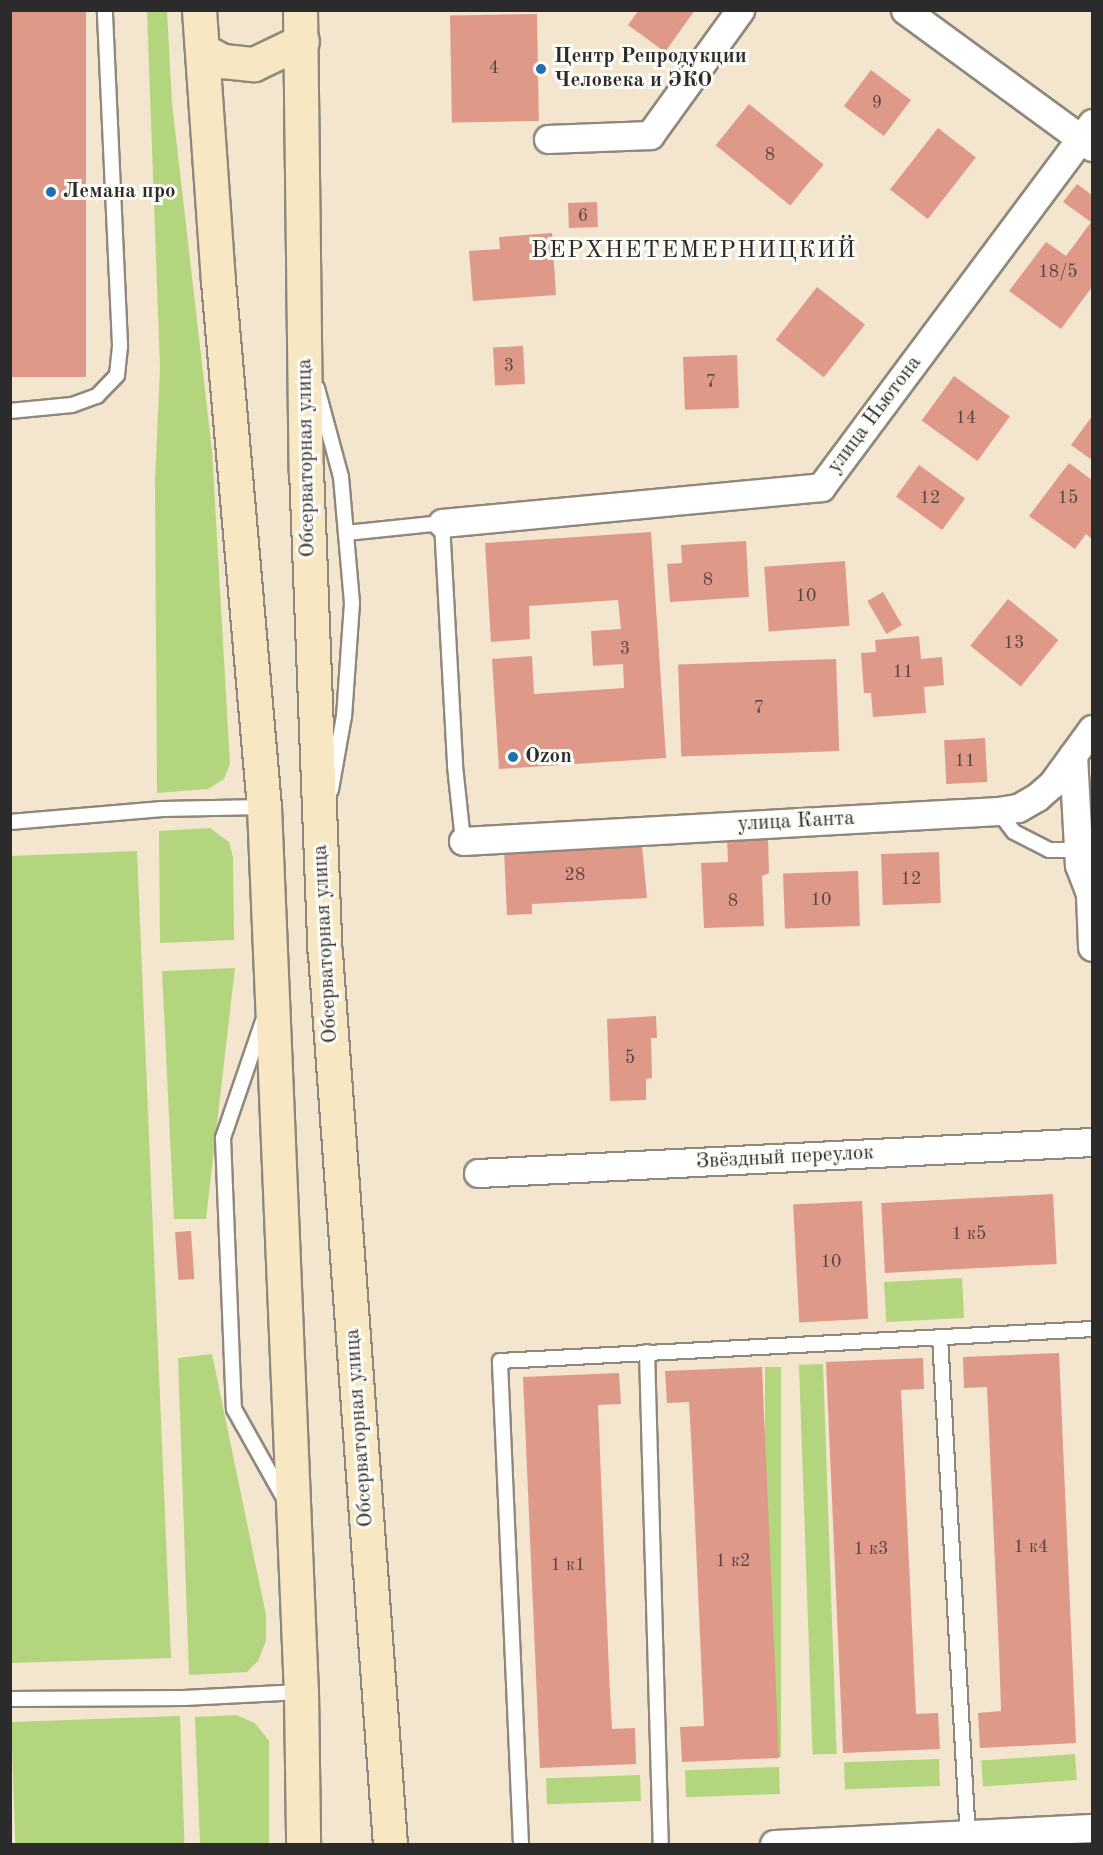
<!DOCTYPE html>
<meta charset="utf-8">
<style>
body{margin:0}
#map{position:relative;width:1103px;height:1855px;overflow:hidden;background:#f4e6ce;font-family:"Old Standard TT",serif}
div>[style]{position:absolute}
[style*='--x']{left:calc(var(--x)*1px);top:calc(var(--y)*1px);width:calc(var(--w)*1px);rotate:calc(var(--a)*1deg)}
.green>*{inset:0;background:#b3d57d;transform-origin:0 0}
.building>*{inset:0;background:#df9988;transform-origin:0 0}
.roads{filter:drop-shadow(2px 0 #90887c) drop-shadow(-2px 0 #90887c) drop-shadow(0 2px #90887c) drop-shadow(0 -2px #90887c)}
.service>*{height:14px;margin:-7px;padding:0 7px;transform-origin:7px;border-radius:7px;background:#fff}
.minor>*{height:27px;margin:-13.5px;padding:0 13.5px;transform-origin:13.5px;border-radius:13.5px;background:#fff}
.secondary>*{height:33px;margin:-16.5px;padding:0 16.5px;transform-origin:16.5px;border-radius:16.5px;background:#f7e8c3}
.dots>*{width:16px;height:16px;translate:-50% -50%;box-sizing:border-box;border:3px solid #fdfcf7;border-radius:50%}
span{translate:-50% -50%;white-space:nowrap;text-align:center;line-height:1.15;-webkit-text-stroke:6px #fdfcf7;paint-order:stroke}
.number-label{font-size:18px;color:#584642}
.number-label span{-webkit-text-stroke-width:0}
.poi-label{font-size:21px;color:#2b2b2b;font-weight:700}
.left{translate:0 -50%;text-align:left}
.street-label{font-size:21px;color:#2b2b2b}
.quarter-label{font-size:24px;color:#2b2b2b;letter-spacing:1.5px}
.frame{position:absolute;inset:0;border:12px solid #2b2b2b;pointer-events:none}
</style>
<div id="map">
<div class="green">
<i style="clip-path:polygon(147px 11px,167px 11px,172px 103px,212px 451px,230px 764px,224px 779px,208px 789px,157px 793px,155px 481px,160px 368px)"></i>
<i style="clip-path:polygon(210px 828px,229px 842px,233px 857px,234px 940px,160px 943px,159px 831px)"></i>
<i style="clip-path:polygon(137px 851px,171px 1658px,11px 1663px,11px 856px)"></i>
<i style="clip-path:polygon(235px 968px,206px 1219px,174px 1219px,162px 971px)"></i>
<i style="left:962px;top:1278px;width:40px;height:78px;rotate:87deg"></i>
<i style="clip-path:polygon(212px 1354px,266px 1615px,266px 1641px,258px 1661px,247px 1672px,189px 1675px,178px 1358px)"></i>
<i style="left:823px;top:1364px;width:390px;height:24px;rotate:88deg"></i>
<i style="left:765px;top:1367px;width:16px;height:390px"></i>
<i style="clip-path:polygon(236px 1715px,255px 1723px,269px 1741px,269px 1844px,200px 1844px,195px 1717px)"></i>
<i style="left:180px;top:1716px;width:128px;height:169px;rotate:88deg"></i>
<i style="left:1075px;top:1754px;width:26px;height:94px;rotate:86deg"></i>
<i style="left:939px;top:1759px;width:27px;height:95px;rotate:88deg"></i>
<i style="left:779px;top:1767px;width:27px;height:94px;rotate:88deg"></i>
<i style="left:640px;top:1775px;width:26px;height:94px;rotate:88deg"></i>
</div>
<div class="building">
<i style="left:10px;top:10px;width:76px;height:367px"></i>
<i style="clip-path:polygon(639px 10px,695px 10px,665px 52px,628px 25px)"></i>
<i style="left:537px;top:14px;width:107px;height:87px;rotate:89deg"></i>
<i style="left:871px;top:70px;width:50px;height:45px;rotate:37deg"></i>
<i style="left:749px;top:104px;width:96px;height:53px;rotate:39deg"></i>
<i style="left:938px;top:128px;width:48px;height:78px;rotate:38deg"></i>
<i style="clip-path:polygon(1077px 184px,1092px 195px,1092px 287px,1061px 329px,1009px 291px,1046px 242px,1066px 256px,1091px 222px,1063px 202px)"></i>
<i style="left:597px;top:202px;width:25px;height:29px;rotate:88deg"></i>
<i style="clip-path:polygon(552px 233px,556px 295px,473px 301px,469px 251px,500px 249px,499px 237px)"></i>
<i style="left:817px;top:287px;width:61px;height:67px;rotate:38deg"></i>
<i style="left:523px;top:346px;width:38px;height:30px;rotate:87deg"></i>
<i style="left:737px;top:355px;width:53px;height:54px;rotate:88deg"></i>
<i style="left:954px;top:376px;width:69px;height:55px;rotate:36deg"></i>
<i style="clip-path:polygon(1092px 416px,1092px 460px,1071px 445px)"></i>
<i style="clip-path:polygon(1069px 463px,1092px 480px,1092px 539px,1086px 534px,1075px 549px,1029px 516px)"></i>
<i style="left:919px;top:465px;width:57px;height:39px;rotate:36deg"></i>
<i style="clip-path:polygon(651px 532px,666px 758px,499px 769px,492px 659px,532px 656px,534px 694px,624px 688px,623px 664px,593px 666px,591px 631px,621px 629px,618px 600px,529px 606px,530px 639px,491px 642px,485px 543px)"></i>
<i style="clip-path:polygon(746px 541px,749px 597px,670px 602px,667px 564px,682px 563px,681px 545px)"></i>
<i style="left:845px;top:561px;width:65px;height:81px;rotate:86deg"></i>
<i style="left:883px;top:592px;width:38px;height:18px;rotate:60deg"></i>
<i style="left:1008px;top:599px;width:65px;height:60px;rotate:39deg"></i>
<i style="clip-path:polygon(919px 636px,921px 659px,942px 657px,944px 685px,924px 687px,926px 713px,873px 717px,871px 693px,864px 693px,861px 653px,876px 652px,875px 640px)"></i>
<i style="left:836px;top:659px;width:92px;height:158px;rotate:88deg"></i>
<i style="left:985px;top:738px;width:44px;height:41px;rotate:87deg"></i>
<i style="clip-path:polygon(641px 835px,647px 898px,532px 904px,532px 914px,507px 915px,504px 851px)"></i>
<i style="clip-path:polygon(768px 837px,769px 873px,762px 876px,764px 926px,704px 928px,701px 863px,728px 862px,727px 838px)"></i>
<i style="left:939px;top:852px;width:51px;height:58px;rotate:88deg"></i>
<i style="left:858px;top:871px;width:55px;height:75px;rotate:88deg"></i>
<i style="clip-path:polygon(656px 1016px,657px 1038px,651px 1038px,652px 1078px,646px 1079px,646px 1100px,610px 1101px,607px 1019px)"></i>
<i style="left:1053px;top:1194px;width:70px;height:172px;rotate:87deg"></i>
<i style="left:862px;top:1201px;width:118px;height:69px;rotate:87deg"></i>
<i style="left:191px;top:1231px;width:48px;height:16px;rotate:86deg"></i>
<i style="clip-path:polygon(1059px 1353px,1076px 1743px,980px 1748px,978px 1713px,1001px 1711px,999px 1651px,987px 1387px,964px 1388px,963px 1357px)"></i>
<i style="clip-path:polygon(923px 1358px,924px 1389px,901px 1390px,916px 1714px,938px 1713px,940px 1749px,843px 1753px,826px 1362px)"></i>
<i style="clip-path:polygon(762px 1367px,779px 1758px,682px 1762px,680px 1727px,704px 1726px,692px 1455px,689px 1402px,667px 1403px,665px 1371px)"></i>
<i style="clip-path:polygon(619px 1373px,621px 1404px,598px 1405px,609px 1672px,612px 1729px,635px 1728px,636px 1764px,540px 1768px,523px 1377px)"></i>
</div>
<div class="roads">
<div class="service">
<i style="--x:317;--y:388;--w:92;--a:74.9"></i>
<i style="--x:341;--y:477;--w:126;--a:85"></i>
<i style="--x:352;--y:603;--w:113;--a:94"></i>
<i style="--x:344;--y:716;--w:75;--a:100"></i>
<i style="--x:10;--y:411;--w:62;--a:-5.5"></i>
<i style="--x:72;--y:405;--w:27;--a:-20"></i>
<i style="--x:97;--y:396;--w:29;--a:-46"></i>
<i style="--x:117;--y:375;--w:30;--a:-84"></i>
<i style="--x:120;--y:345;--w:335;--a:-92.6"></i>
<i style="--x:346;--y:533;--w:97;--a:-5.9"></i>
<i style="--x:442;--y:523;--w:243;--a:86.9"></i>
<i style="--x:455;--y:766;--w:75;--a:83.9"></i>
<i style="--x:998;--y:811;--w:26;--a:53"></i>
<i style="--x:1014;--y:832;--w:39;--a:27"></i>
<i style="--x:1049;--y:850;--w:29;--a:0"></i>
<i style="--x:10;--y:822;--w:153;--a:-4.9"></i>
<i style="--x:162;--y:809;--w:102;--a:-1.1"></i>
<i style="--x:263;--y:1021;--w:124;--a:108.9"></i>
<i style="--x:223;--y:1138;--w:271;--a:87.7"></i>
<i style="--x:234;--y:1409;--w:102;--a:60.7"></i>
<i style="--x:940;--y:1337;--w:503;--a:86.81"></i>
<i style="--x:647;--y:1352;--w:492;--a:88.4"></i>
<i style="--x:10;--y:1699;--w:174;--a:-0.3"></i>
<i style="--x:184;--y:1698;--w:117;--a:-2.9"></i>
<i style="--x:521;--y:1844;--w:483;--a:-92.5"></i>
<i style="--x:500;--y:1361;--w:593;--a:-3.09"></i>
</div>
<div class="minor">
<i style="--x:905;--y:10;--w:232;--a:36.2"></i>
<i style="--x:548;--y:139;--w:102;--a:-2.2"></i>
<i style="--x:650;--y:135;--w:154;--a:-54.2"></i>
<i style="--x:442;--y:523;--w:381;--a:-5.4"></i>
<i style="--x:821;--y:487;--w:454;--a:-53.3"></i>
<i style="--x:1073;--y:755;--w:110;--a:86.9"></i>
<i style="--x:1079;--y:865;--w:31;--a:69"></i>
<i style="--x:1090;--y:894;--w:53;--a:87.8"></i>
<i style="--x:463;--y:841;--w:536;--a:-3.21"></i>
<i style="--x:998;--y:811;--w:20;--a:-9"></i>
<i style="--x:1018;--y:808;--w:22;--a:-30"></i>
<i style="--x:1037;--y:797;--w:20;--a:-41"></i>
<i style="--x:1052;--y:784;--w:68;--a:-54"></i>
<i style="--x:478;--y:1173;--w:615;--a:-2.89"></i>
<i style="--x:774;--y:1844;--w:318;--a:-2.9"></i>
</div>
<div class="secondary">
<i style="--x:199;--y:10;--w:272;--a:86"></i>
<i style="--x:218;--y:281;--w:528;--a:85"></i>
<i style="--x:264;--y:807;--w:886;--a:87.61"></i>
<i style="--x:301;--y:1692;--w:152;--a:89.2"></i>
<i style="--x:300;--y:10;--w:459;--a:89.3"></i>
<i style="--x:306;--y:469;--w:484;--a:87.8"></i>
<i style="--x:325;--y:953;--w:893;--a:85.83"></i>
<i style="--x:202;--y:50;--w:24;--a:28"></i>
<i style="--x:223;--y:61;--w:31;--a:6"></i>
<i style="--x:254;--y:64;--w:53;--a:-25.6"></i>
</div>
</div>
<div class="dots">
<i style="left:541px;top:69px;background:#1f6fb2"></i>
<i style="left:51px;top:192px;background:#1f6fb2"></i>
<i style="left:513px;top:757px;background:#1f6fb2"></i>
</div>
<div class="number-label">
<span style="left:494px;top:68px">4</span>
<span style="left:877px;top:103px">9</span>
<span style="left:770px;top:155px">8</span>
<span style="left:583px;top:216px">6</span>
<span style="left:1058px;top:272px">18/5</span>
<span style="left:509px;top:366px">3</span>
<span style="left:711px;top:382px">7</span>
<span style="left:966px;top:418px">14</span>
<span style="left:930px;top:498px">12</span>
<span style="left:1068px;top:498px">15</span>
<span style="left:708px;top:580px">8</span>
<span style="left:806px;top:596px">10</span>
<span style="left:1014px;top:643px">13</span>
<span style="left:625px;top:649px">3</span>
<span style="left:903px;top:672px">11</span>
<span style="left:759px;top:708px">7</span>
<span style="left:965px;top:761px">11</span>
<span style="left:575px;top:875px">28</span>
<span style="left:911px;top:879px">12</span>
<span style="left:821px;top:900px">10</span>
<span style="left:733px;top:901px">8</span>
<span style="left:630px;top:1058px">5</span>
<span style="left:969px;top:1234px">1 к5</span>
<span style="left:831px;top:1262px">10</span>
<span style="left:1031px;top:1547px">1 к4</span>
<span style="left:871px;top:1549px">1 к3</span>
<span style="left:733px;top:1561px">1 к2</span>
<span style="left:568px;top:1565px">1 к1</span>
</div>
<div class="poi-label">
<span class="left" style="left:554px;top:69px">Центр Репродукции<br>Человека и ЭКО</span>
<span class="left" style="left:63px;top:192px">Лемана про</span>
<span class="left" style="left:525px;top:757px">Ozon</span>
</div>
<div class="street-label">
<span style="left:875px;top:415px;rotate:-53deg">улица Ньютона</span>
<span style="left:307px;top:458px;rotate:-91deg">Обсерваторная улица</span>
<span style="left:796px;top:822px;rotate:-3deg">улица Канта</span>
<span style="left:326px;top:944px;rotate:-93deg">Обсерваторная улица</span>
<span style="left:785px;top:1158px;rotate:-3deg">Звёздный переулок</span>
<span style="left:360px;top:1428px;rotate:-94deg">Обсерваторная улица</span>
</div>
<div class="quarter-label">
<span style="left:694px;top:252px">ВЕРХНЕТЕМЕРНИЦКИЙ</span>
</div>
<div class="frame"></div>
</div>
